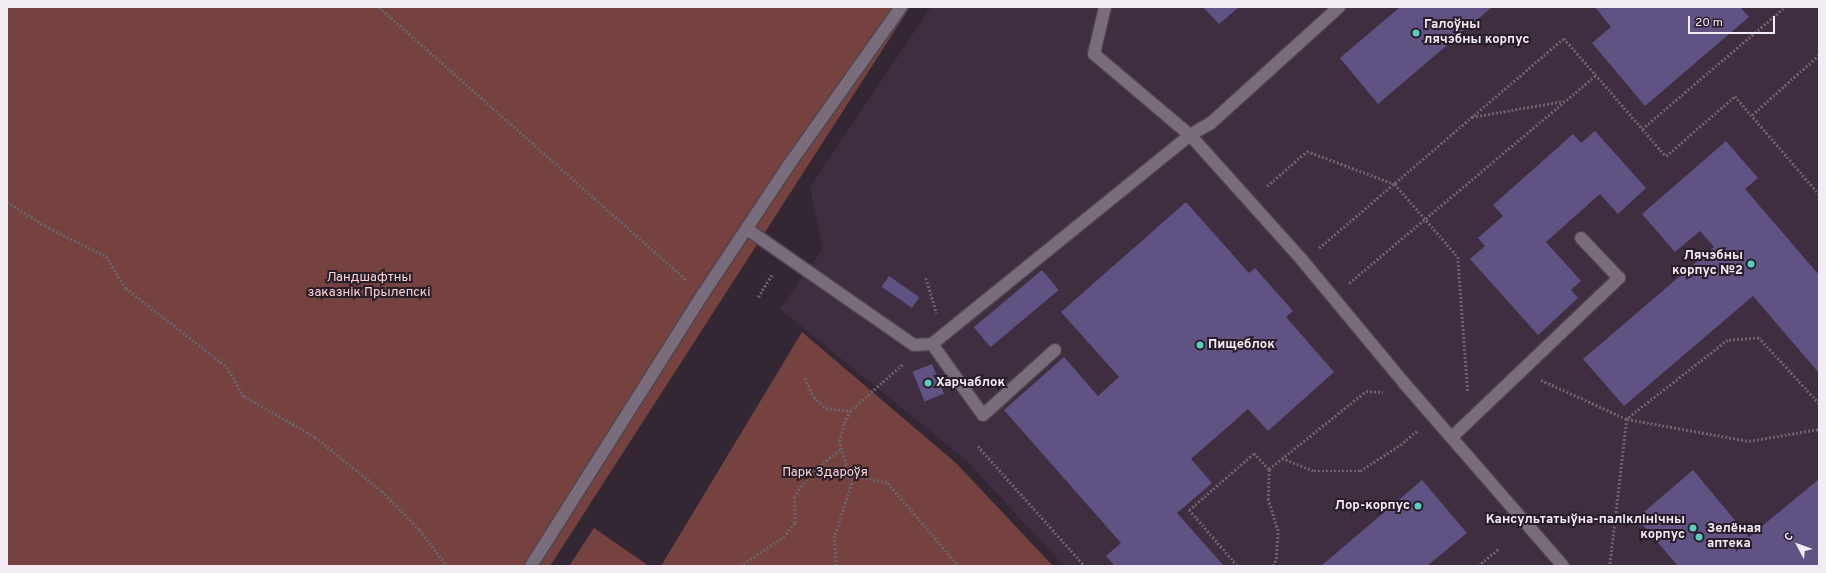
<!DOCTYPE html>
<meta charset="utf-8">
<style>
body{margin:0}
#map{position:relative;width:1826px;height:573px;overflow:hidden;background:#322733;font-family:Overpass,sans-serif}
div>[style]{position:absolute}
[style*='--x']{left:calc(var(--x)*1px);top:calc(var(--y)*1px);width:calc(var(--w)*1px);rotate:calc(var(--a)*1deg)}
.built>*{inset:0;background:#3e2e3f}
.green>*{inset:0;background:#754240}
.building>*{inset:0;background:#605283;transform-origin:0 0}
.path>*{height:2.5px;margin-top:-1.25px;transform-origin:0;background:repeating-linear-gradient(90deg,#6c626d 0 2px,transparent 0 4px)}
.roads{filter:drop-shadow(1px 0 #4e444e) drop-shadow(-1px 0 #4e444e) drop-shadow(0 1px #4e444e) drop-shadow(0 -1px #4e444e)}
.lane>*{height:12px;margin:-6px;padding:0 6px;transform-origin:6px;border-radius:6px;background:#7a6d7b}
.street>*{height:12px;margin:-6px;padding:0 6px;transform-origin:6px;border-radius:6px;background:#7a6d7b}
.dots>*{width:11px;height:11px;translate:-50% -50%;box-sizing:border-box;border:2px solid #281d29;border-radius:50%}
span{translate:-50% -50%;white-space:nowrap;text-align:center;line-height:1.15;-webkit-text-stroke:4px #281d29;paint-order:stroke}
.poi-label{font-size:13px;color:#f4ecf4;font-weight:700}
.left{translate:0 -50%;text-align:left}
.right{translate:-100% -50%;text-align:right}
.park-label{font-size:13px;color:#fdd6d4}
.frame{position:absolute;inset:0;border:8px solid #f4ecf4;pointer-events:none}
.north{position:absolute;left:1778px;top:525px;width:40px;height:40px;-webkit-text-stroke:3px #281d29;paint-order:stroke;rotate:311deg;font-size:11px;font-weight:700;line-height:16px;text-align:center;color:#f4ecf4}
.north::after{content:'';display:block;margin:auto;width:14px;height:18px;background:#f4ecf4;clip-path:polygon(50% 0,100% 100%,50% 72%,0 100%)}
.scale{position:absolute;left:1688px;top:16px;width:87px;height:18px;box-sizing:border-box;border:2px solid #f4ecf4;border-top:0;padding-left:5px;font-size:12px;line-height:14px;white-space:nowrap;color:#f4ecf4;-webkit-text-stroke:3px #281d29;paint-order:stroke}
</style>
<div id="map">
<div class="built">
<i style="clip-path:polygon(931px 7px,1819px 7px,1819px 566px,1064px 566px,967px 461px,780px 309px,823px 249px,810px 187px)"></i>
</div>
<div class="green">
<i style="clip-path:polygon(7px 7px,910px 7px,550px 566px,7px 566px)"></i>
<i style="clip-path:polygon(802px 332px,956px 463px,1053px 566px,661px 566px)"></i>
<i style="clip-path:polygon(594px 528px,649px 566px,569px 566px)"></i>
</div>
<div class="building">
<i style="clip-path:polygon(1203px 7px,1239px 7px,1219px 24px)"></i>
<i style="clip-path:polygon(1400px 7px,1492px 7px,1378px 104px,1340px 58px)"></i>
<i style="clip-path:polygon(1595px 7px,1743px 7px,1741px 8px,1749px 17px,1645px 106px,1592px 43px,1611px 27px)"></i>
<i style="clip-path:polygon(1595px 131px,1646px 188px,1618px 214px,1600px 194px,1546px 242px,1581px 281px,1571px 290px,1578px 298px,1538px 335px,1470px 259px,1485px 246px,1478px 238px,1503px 216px,1493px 205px,1573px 134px,1581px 143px)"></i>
<i style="clip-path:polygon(1726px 141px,1758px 178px,1745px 189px,1819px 275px,1819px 373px,1753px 296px,1624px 406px,1583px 359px,1714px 247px,1700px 231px,1675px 252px,1642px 214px)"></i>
<i style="clip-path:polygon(1186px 202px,1249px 273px,1255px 268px,1293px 311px,1286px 317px,1334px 372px,1268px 431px,1248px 409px,1191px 459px,1212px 483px,1177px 513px,1224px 566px,1115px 566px,1106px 556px,1121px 543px,1004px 410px,1064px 357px,1098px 396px,1119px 377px,1061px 312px)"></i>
<i style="left:1042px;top:270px;width:26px;height:89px;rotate:50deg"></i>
<i style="left:889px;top:276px;width:37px;height:13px;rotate:35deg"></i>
<i style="left:932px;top:364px;width:32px;height:21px;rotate:68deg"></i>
<i style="clip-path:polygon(1693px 470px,1749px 537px,1819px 479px,1819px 566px,1678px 566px,1637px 518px)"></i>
<i style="clip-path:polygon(1422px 480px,1467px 533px,1427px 566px,1321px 566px)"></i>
</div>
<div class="path">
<i style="--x:379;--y:7;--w:412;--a:41.6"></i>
<i style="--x:1752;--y:115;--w:90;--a:-41.8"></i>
<i style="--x:1472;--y:117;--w:93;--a:-9.9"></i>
<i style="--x:1642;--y:129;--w:188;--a:-40.5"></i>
<i style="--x:1267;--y:186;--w:53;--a:-41.2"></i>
<i style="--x:1307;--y:151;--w:94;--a:20.6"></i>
<i style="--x:1395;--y:184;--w:96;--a:49.2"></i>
<i style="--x:1458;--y:257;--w:135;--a:85.8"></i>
<i style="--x:7;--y:202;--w:49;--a:31.8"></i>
<i style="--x:49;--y:228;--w:64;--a:26.2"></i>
<i style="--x:106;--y:256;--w:38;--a:58"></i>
<i style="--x:126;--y:288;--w:128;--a:38"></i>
<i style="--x:227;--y:367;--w:34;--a:60"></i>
<i style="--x:244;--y:396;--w:82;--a:30"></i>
<i style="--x:315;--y:437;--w:86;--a:38.9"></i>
<i style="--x:382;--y:491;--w:54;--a:45.7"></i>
<i style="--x:420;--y:530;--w:45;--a:53.1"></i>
<i style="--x:1319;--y:248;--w:323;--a:-40.6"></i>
<i style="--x:1564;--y:38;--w:156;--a:49.2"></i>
<i style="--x:1666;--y:156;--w:91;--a:-41"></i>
<i style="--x:1735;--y:96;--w:129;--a:49.4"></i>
<i style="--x:926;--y:278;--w:37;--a:73"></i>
<i style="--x:1349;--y:283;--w:323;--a:-40.1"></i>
<i style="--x:758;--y:297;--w:28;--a:-58"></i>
<i style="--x:805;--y:378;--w:21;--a:65"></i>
<i style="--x:814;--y:397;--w:16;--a:43"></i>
<i style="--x:826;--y:408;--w:24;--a:7"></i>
<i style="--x:1541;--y:380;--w:94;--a:24.4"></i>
<i style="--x:1627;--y:419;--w:148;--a:96.6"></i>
<i style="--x:1819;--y:404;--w:89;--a:-132.3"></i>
<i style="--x:1759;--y:338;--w:31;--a:176"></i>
<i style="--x:1728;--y:340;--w:128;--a:142"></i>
<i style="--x:1627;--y:419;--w:124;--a:10.2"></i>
<i style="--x:1749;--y:441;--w:71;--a:-9.7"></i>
<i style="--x:978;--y:446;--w:161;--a:48.3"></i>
<i style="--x:1282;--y:458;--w:35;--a:22"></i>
<i style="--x:1314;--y:471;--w:46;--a:0"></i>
<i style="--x:1360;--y:471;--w:48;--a:-33"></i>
<i style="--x:1400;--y:445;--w:23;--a:-40"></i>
<i style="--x:854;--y:475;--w:13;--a:-129"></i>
<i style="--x:846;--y:465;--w:25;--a:-106"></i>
<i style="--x:839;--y:441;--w:19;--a:-74"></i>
<i style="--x:844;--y:423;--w:13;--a:-63"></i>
<i style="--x:850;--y:411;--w:72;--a:-41.6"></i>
<i style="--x:740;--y:566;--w:52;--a:-34"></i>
<i style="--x:783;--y:537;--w:18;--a:-49"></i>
<i style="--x:795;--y:523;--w:26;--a:-92"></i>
<i style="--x:794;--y:497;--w:29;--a:-56"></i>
<i style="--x:810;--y:473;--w:39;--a:-38"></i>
<i style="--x:836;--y:566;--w:28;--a:-94"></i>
<i style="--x:834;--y:538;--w:66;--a:-72.4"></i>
<i style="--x:854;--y:475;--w:35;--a:13"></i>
<i style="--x:888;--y:483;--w:109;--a:49.5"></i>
<i style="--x:1237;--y:566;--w:74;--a:-130.6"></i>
<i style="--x:1189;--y:510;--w:86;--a:-41.2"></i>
<i style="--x:1254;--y:453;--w:22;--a:47"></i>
<i style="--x:1273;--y:566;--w:8;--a:-67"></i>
<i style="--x:1276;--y:559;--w:28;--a:-86"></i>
<i style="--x:1278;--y:531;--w:33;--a:-108"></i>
<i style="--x:1268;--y:500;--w:31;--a:-88"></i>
<i style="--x:1269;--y:469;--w:124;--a:-38.8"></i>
<i style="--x:1366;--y:391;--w:17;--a:3"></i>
<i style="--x:1478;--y:566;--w:26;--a:-40"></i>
</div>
<div class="roads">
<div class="lane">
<i style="--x:1105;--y:7;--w:48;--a:103.2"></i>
<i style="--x:1094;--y:54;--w:126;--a:40.2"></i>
<i style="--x:1190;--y:135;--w:168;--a:48.1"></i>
<i style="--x:1302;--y:260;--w:160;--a:50.3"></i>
<i style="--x:1404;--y:383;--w:242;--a:49"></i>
<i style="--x:788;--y:166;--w:195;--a:-54.6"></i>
<i style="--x:747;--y:229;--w:203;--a:34.8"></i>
<i style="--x:914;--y:345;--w:18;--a:-3"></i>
<i style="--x:932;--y:344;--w:332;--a:-39"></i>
<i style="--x:1190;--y:135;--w:24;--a:-30"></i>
<i style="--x:1211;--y:123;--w:173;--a:-42.2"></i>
<i style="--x:932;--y:344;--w:87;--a:54.3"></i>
<i style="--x:983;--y:415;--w:97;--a:-42.1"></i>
<i style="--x:1452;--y:437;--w:231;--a:-43.6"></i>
<i style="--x:1619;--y:278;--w:55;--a:-133.5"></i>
</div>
<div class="street">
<i style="--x:531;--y:566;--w:322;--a:-57.7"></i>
<i style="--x:703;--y:294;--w:154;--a:-56.4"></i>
</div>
</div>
<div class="dots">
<i style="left:1416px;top:33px;background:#5acebe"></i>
<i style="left:1751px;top:264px;background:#5acebe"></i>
<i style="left:1200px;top:345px;background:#5acebe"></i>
<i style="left:928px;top:383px;background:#5acebe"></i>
<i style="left:1418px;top:506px;background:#5acebe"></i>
<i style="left:1693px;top:528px;background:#5acebe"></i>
<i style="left:1699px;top:537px;background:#5acebe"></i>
</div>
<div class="poi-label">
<span class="left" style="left:1424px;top:33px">Галоўны<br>лячэбны корпус</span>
<span class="right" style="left:1743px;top:264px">Лячэбны<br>корпус №2</span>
<span class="left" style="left:1208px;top:345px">Пищеблок</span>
<span class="left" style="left:936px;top:383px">Харчаблок</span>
<span class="right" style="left:1410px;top:506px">Лор-корпус</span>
<span class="right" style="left:1685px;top:528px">Кансультатыўна-паліклінічны<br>корпус</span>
<span class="left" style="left:1707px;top:537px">Зелёная<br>аптека</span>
</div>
<div class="park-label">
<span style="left:369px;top:286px">Ландшафтны<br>заказнік Прылепскі</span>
<span style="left:825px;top:473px">Парк Здароўя</span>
</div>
<div class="frame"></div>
<div class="north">С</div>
<div class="scale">20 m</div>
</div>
